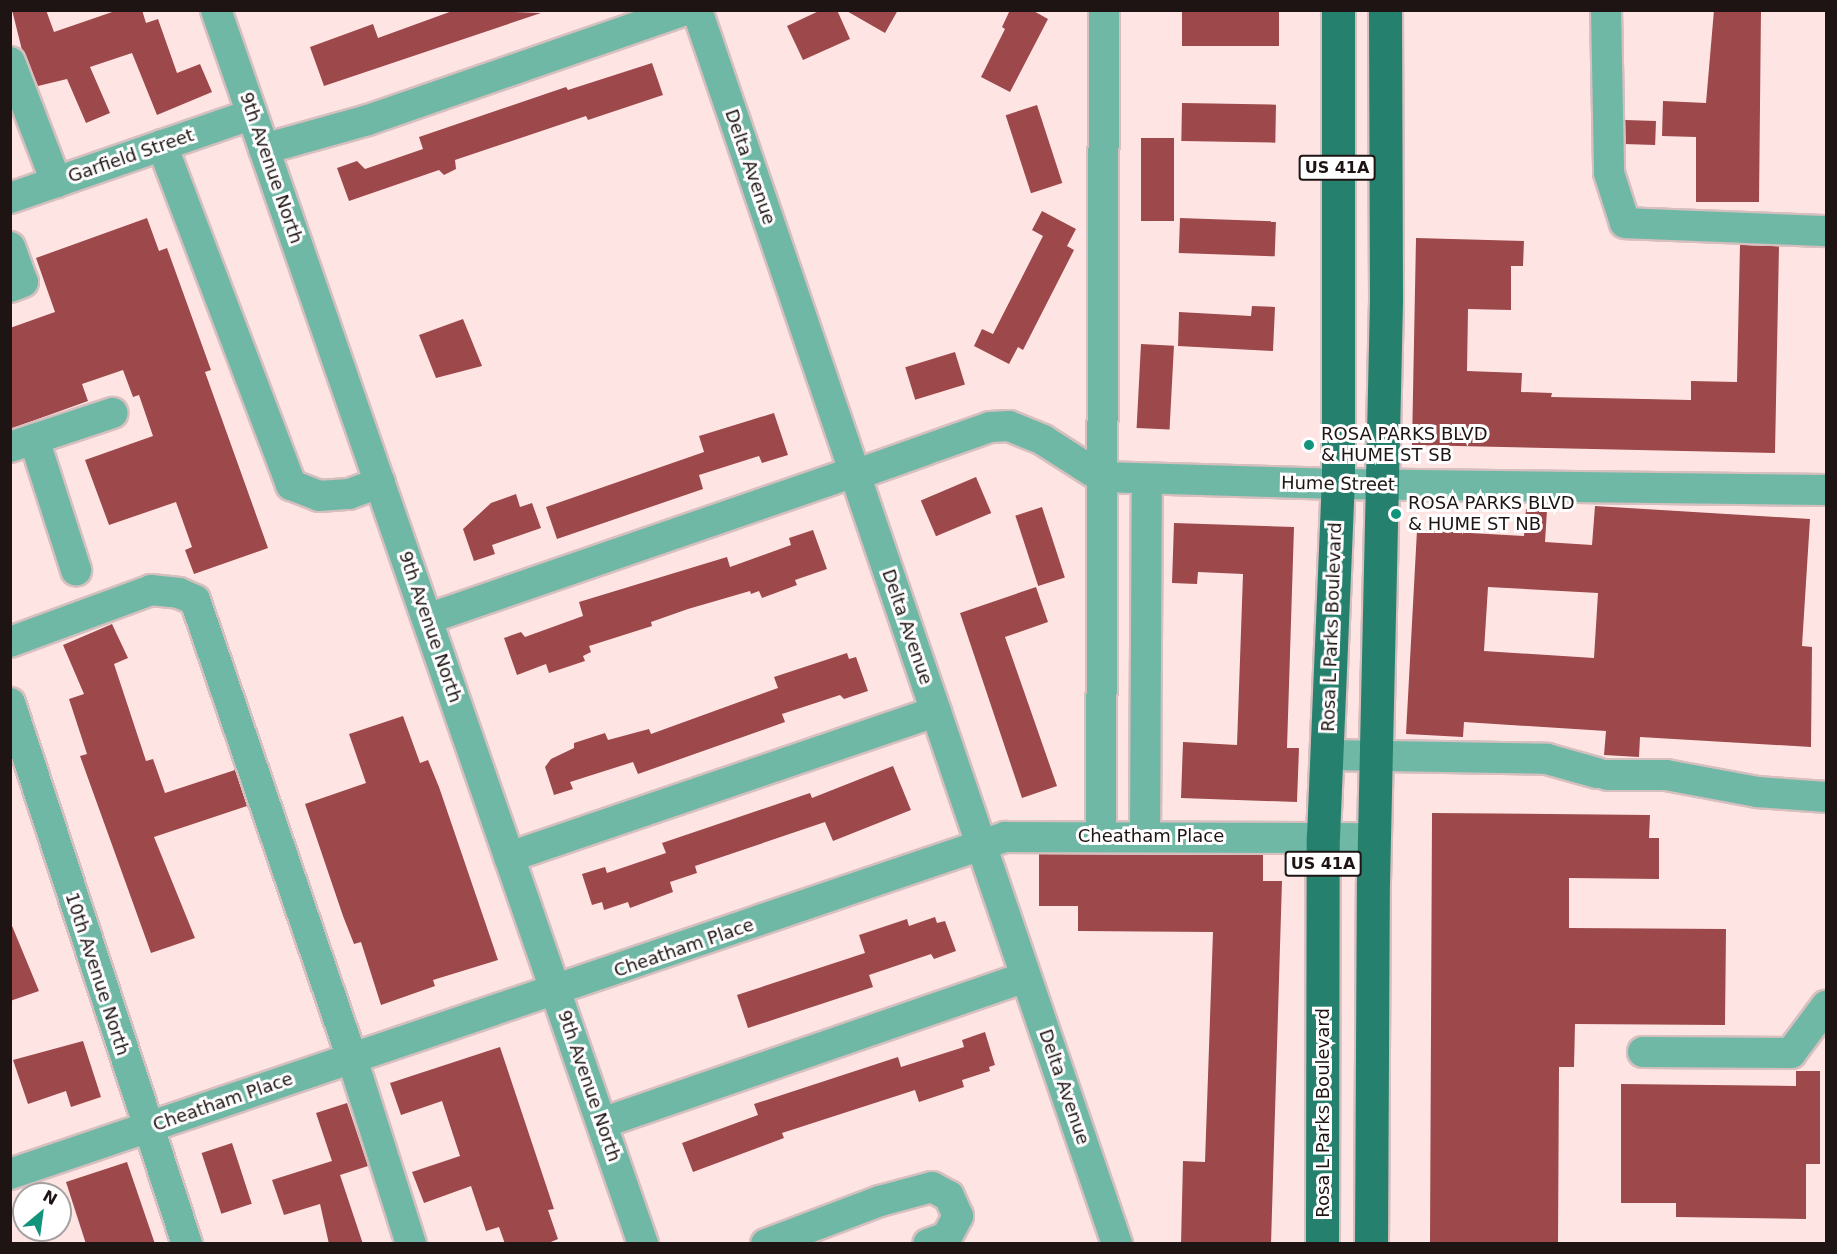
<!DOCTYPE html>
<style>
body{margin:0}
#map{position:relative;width:1837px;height:1254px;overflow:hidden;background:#fee5e4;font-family:"DejaVu Sans",sans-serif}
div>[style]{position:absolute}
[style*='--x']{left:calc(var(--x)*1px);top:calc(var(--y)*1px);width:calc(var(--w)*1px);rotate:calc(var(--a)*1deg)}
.building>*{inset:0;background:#9d484a;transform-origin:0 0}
.roads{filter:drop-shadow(2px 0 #d6bfbf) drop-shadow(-2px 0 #d6bfbf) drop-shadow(0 2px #d6bfbf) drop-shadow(0 -2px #d6bfbf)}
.minor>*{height:30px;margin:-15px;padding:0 15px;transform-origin:15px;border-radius:15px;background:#6fb8a6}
.major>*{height:33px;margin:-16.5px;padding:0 16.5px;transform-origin:16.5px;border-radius:16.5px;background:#25806d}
.dots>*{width:16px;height:16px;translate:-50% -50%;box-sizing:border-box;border:3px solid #fff;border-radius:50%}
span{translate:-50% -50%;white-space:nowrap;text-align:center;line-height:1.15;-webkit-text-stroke:6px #fff;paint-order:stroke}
.shield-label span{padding:2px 4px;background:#fff;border:2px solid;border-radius:4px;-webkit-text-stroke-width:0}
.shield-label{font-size:16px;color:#1f1414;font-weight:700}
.street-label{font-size:18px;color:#1f1414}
.poi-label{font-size:18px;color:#1f1414}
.left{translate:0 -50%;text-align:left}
.frame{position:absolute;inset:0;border:12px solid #1f1414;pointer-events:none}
.north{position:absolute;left:12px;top:1182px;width:60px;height:60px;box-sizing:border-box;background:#fff;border:2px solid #a5a1a1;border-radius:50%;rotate:29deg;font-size:16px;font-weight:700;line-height:24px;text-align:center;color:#1f1414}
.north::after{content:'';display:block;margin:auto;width:21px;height:27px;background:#11937c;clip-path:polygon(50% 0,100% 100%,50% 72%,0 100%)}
</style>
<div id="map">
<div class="building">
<i style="clip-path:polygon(12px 10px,46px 10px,54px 32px,118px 10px,142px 10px,146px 23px,158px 19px,177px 73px,200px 64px,212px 92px,157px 115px,132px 53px,90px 67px,110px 113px,86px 123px,67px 79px,38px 86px,22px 50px)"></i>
<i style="clip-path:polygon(455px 10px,541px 13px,324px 86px,310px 47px,373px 24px,378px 38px)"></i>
<i style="clip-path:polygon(821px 10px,837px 10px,850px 39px,803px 60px,787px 26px)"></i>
<i style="clip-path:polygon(845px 10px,898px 10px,885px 33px)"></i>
<i style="clip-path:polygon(1010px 10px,1032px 10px,1048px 19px,1010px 92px,981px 77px,1005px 29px,1002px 27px)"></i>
<i style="left:1182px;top:10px;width:97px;height:36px"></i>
<i style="clip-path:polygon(1714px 10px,1761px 10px,1759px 202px,1696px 202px,1696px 137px,1662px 136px,1663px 101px,1706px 103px)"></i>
<i style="clip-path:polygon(652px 63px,663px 95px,588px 120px,586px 116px,455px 160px,456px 169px,444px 175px,439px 170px,349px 201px,337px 168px,357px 161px,365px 169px,423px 149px,419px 137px,566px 87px,568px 90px)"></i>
<i style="left:1182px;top:103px;width:94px;height:38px;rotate:1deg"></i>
<i style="left:1037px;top:105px;width:82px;height:33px;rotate:72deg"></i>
<i style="left:1625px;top:120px;width:31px;height:24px;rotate:2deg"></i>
<i style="left:1141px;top:138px;width:33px;height:83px"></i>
<i style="clip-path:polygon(1042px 211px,1076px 229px,1067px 246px,1074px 250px,1023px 350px,1018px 347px,1009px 364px,974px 346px,982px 329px,993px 334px,1043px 236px,1032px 230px)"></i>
<i style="clip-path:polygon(147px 218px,159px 251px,167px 248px,211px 370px,205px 372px,268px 548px,194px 574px,185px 550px,192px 547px,176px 502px,109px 525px,85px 460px,153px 436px,139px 395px,133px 397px,123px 370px,82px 384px,88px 401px,10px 429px,10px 328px,55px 312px,36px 258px)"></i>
<i style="left:1180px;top:218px;width:96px;height:35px;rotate:2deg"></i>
<i style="clip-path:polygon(1416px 238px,1524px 241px,1523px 266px,1511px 266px,1511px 310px,1468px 309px,1467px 371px,1522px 373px,1521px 392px,1552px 393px,1551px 397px,1691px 400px,1691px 381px,1737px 382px,1740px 245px,1779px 246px,1775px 453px,1412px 445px)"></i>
<i style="clip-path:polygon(1252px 306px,1275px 307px,1273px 351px,1178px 346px,1179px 312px,1251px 316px)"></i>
<i style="clip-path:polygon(463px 319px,482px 366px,436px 378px,419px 335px)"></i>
<i style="left:1141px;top:344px;width:33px;height:84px;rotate:3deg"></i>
<i style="left:955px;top:352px;width:34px;height:52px;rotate:73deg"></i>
<i style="clip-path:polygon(774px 413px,788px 455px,762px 463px,759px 456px,699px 475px,703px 489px,557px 539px,546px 507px,704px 452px,699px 436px)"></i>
<i style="left:976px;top:477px;width:39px;height:60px;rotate:67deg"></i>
<i style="clip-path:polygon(516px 494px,520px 507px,532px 503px,541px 528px,492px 545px,495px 554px,474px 561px,463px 529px,491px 503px)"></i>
<i style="clip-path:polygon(evenodd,1595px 506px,1810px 519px,1802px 646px,1812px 647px,1811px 747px,1640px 737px,1639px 757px,1604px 755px,1606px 731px,1464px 722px,1463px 737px,1406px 734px,1417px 530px,1524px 536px,1526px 509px,1547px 510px,1545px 542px,1592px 545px,1595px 506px,1488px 587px,1598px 593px,1594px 658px,1484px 651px,1488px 587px)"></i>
<i style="left:1042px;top:507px;width:74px;height:28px;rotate:72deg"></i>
<i style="clip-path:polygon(1174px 523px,1294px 527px,1287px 748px,1299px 748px,1297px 802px,1181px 798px,1183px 742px,1237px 745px,1243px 574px,1198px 572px,1197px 584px,1172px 583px)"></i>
<i style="clip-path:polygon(813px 530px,827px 569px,795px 580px,797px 585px,762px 598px,759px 591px,751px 594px,750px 591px,688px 609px,651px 622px,652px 626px,589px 646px,591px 652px,583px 656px,585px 661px,549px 673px,546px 664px,517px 675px,504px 638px,521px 632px,525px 637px,583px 616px,579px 602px,727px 557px,730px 567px,791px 545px,789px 538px)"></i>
<i style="clip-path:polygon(1036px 587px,1048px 622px,1005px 637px,1057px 786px,1022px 798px,960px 613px)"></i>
<i style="clip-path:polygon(112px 624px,128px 658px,114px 664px,146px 761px,153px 759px,165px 793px,235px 770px,247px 806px,154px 837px,195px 938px,151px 953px,80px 756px,87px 754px,69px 699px,84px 694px,63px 645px)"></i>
<i style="clip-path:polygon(847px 653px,849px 659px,856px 657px,868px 691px,844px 699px,840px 695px,782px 714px,785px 722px,638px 774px,633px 762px,570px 782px,573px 789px,554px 795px,545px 767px,551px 759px,574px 748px,574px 743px,605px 733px,608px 740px,649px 729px,651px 734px,778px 688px,774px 677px)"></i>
<i style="clip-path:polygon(403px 716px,420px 763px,428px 760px,439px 787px,498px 960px,433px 980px,435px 986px,381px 1005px,361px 942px,354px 944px,343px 916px,305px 804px,366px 783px,349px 734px)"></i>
<i style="clip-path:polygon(893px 766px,911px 810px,833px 841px,825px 822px,695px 866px,697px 873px,670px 882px,673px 892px,630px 908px,628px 902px,604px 910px,602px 902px,592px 905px,582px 874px,605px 867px,607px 873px,666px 853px,662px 843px,810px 793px,812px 798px)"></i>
<i style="clip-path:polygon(1432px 813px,1650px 815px,1649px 838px,1659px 838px,1659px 879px,1569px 878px,1569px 928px,1726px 929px,1725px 1025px,1575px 1024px,1574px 1067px,1559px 1067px,1558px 1244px,1430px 1244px)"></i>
<i style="clip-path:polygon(1039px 854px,1263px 855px,1263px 881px,1282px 881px,1271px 1244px,1181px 1244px,1183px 1161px,1205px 1162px,1213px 932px,1078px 931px,1078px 906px,1039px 906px)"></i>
<i style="clip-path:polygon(935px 917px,937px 923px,945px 921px,956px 951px,934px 959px,931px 954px,869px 975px,873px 987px,748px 1028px,737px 995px,865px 953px,859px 935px,907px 919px,909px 926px)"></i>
<i style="clip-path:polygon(10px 921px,39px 991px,10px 1001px)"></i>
<i style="clip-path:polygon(985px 1032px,995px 1065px,989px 1067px,990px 1071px,962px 1080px,964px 1087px,919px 1102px,915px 1090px,782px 1133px,784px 1138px,693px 1172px,682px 1143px,758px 1115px,754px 1104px,898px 1057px,901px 1067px,964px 1047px,962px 1040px)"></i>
<i style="clip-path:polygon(83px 1041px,101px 1097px,71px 1107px,66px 1091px,28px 1104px,13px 1060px)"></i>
<i style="clip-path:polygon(500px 1047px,554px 1209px,548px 1210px,558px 1239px,546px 1244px,505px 1244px,499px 1227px,486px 1231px,471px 1186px,424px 1203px,412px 1172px,460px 1156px,442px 1101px,401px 1115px,390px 1083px)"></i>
<i style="clip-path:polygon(1796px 1071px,1820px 1071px,1820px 1164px,1806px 1164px,1806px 1219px,1676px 1217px,1676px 1203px,1621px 1203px,1621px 1084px,1796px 1086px)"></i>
<i style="clip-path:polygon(347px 1103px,368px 1166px,340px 1175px,363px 1244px,329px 1244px,320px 1204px,284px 1215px,272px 1180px,332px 1161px,316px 1113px)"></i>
<i style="left:232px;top:1143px;width:64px;height:32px;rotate:72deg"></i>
<i style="clip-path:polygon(127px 1162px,155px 1244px,86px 1244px,66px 1182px)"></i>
</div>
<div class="roads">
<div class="minor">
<i style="--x:216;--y:10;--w:1306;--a:70.91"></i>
<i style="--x:697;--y:10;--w:1304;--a:71.2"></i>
<i style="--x:1606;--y:10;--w:163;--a:88.9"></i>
<i style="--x:1609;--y:173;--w:52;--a:72.3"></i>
<i style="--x:1625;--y:223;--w:201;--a:2.3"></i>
<i style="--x:10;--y:62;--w:129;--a:69"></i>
<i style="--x:162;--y:145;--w:364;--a:69.2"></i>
<i style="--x:291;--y:485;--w:30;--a:21"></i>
<i style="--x:319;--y:496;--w:30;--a:-4"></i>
<i style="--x:349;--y:494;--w:33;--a:-20"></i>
<i style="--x:264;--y:149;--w:108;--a:-15.6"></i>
<i style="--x:368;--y:120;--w:336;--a:-19.1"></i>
<i style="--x:10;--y:198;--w:256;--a:-19.1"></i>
<i style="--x:10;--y:247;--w:37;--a:70"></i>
<i style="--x:23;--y:282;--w:14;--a:159"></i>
<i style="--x:34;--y:439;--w:138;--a:72.2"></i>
<i style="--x:10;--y:447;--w:108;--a:-18.4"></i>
<i style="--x:855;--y:475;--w:143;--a:-19.6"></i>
<i style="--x:990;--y:427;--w:19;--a:-3"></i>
<i style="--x:1009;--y:426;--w:37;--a:22"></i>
<i style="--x:1043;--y:440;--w:69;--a:32.5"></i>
<i style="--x:1101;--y:477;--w:237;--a:1.7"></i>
<i style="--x:1338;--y:484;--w:488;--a:0.7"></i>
<i style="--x:427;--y:619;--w:452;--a:-19"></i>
<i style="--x:10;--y:642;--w:150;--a:-20.2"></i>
<i style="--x:151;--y:590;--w:28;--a:6"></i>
<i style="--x:179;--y:593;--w:17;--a:24"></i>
<i style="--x:195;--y:600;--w:484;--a:71.1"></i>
<i style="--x:352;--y:1058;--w:195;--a:72.4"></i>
<i style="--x:10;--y:703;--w:569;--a:71.88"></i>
<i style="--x:1327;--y:755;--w:220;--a:1"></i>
<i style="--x:1547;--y:759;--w:52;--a:15.6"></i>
<i style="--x:1607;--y:775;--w:59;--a:0"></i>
<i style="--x:1666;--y:775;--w:93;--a:10.6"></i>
<i style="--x:1757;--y:792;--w:69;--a:4.1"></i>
<i style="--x:1101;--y:835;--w:825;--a:-89.79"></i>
<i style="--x:1145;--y:835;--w:356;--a:-89.7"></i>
<i style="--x:509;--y:857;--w:451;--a:-18.8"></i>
<i style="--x:1643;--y:1052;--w:148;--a:0.4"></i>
<i style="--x:1791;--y:1053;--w:59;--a:-53.3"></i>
<i style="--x:602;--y:1123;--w:448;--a:-19"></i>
<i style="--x:10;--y:1174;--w:1051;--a:-18.71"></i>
<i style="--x:1005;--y:837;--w:370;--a:0.2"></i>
<i style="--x:766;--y:1244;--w:122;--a:-20.7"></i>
<i style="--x:880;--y:1201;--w:54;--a:-15.1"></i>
<i style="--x:932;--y:1187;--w:19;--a:28"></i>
<i style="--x:949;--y:1196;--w:22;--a:66"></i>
<i style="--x:958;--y:1216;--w:24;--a:118"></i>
<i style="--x:947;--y:1237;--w:20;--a:160"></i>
</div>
<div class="major">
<i style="--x:1322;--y:1244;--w:408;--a:-89.9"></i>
<i style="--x:1323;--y:836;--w:352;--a:-87.6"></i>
<i style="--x:1338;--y:484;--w:474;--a:-90"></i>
<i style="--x:1371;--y:1244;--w:362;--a:-89.7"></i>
<i style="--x:1373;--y:882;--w:584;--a:-88.72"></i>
<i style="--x:1386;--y:298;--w:288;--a:-90.2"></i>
</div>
</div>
<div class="dots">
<i style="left:1309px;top:445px;background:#11937c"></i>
<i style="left:1396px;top:514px;background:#11937c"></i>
</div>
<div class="shield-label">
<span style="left:1337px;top:168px">US 41A</span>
<span style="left:1323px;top:864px">US 41A</span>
</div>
<div class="street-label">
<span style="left:131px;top:156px;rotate:-19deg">Garfield Street</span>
<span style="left:750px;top:167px;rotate:71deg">Delta Avenue</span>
<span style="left:271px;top:168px;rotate:71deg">9th Avenue North</span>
<span style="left:1338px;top:484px;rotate:1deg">Hume Street</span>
<span style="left:430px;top:627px;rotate:71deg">9th Avenue North</span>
<span style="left:907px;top:627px;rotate:71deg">Delta Avenue</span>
<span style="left:1332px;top:627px;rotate:-88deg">Rosa L Parks Boulevard</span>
<span style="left:1151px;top:836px">Cheatham Place</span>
<span style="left:684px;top:948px;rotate:-19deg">Cheatham Place</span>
<span style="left:97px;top:974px;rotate:72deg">10th Avenue North</span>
<span style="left:589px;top:1086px;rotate:71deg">9th Avenue North</span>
<span style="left:1064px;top:1087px;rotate:71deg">Delta Avenue</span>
<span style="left:223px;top:1102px;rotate:-19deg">Cheatham Place</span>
<span style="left:1323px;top:1113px;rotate:-90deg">Rosa L Parks Boulevard</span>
</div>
<div class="poi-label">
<span class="left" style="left:1321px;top:445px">ROSA PARKS BLVD<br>&amp; HUME ST SB</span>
<span class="left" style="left:1408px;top:514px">ROSA PARKS BLVD<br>&amp; HUME ST NB</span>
</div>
<div class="frame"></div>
<div class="north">N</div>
</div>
